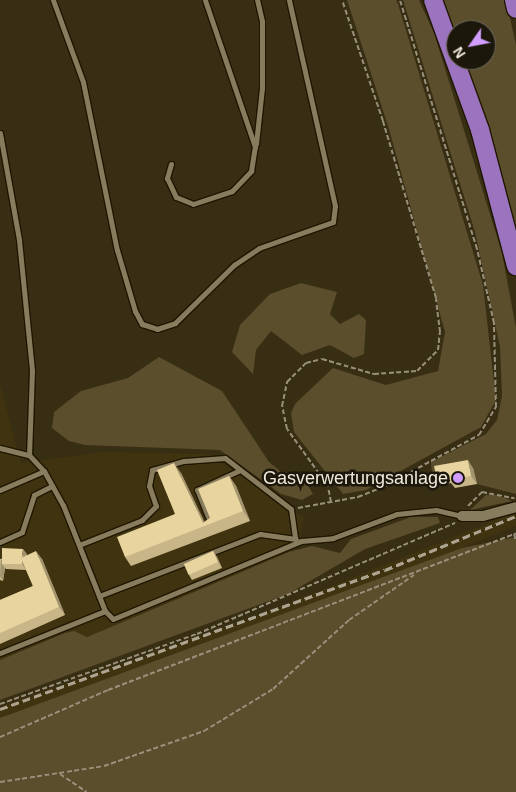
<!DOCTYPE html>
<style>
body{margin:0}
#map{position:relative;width:516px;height:792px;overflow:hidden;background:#382e13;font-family:Helvetica,sans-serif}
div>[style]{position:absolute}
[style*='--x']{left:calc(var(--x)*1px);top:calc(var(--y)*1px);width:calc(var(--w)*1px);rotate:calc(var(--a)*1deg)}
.built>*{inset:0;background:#403410}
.green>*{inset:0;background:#5b4e2c}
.path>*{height:2px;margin-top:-1px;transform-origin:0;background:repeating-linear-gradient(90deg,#98907b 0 5px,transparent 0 7.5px)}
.roads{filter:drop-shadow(1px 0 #1f1600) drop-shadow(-1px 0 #1f1600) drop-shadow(0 1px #1f1600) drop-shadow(0 -1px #1f1600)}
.service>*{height:5px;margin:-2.5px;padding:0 2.5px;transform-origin:2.5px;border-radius:2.5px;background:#877c5e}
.minor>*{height:10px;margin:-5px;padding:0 5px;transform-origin:5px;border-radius:5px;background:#877c5e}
.motorway>*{height:18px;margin:-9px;padding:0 9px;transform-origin:9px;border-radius:9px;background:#9b73be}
.rail>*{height:3px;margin-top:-1.5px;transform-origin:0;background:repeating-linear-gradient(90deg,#ada591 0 8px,transparent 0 12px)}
.wall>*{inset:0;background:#c8b688}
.shaded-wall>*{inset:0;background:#a2946f}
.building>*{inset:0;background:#e8d49e;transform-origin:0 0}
.dots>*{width:14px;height:14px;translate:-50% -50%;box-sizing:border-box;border:2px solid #1b170b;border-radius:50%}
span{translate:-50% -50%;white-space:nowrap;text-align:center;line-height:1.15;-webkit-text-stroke:5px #1b170b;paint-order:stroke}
.poi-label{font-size:18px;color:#f0eada}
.right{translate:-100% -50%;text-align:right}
.north{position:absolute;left:446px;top:20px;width:50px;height:50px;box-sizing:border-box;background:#1b170b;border:1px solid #706b5e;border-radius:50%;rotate:237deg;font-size:14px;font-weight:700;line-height:20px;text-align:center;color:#f0eada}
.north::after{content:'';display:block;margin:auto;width:18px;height:22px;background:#d19dfe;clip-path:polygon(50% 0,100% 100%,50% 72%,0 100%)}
</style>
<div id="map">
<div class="built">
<i style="clip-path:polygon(0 385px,21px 463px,103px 452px,208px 454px,304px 518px,296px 550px,86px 637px,74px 631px,65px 633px,0 660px)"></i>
<i style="clip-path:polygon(516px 512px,516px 526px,462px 548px,0 718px,0 707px,272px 610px)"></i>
</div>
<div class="green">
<i style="clip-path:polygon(347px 0,396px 0,398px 4px,483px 285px,496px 400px,481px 427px,366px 490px,343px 494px,294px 432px,291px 413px,295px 404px,333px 368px,386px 385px,438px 371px,445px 332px,389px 129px)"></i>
<i style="clip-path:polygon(403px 0,419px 0,434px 33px,502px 253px,516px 328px,516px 494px,477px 484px,473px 468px,432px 475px,431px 462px,486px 434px,497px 420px,502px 396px,500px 347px,475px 232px)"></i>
<i style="clip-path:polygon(438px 0,506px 0,516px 45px,516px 243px,461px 60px,486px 60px,486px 30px,456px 30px,456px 47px)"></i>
<i style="clip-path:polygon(301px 283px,337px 292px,330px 314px,340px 324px,359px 314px,366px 320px,364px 354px,354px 358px,330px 345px,302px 355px,271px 331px,256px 350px,253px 374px,232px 352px,240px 325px,270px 294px)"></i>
<i style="clip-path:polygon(159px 357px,222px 391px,269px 462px,286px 476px,306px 482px,313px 494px,302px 500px,281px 494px,220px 450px,85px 445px,69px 441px,52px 428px,54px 412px,81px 391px,128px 378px)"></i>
<i style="clip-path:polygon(486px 495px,498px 495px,512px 501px,470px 510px)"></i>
<i style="clip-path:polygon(411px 517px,438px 517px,440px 523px,365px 549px,288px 594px,0 700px,0 660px,65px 633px,74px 631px,87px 637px,289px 552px,312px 546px,340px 553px,351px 539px)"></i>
<i style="clip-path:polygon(516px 537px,516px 792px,0 792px,0 718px,462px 548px)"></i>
</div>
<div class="path">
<i style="--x:387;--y:485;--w:43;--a:-6.6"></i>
<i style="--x:331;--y:502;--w:16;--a:-101"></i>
<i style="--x:328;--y:486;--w:70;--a:-125.7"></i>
<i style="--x:287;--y:429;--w:24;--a:-102"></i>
<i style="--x:282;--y:406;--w:25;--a:-78"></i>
<i style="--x:287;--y:382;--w:27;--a:-45"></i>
<i style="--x:306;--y:363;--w:16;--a:-14"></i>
<i style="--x:322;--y:359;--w:54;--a:16.1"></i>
<i style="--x:374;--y:374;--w:43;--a:-4"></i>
<i style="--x:417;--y:371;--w:30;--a:-45"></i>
<i style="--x:438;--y:350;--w:18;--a:-84"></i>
<i style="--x:440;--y:332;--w:34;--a:-97"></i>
<i style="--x:436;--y:298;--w:185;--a:-106.7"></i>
<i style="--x:383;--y:121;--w:128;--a:-108.7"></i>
<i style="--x:468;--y:506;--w:20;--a:-45"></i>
<i style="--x:482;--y:492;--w:33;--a:11"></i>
<i style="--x:298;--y:508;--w:61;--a:-10.4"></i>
<i style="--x:358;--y:497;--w:29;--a:-22"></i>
<i style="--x:385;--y:486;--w:107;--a:-28.5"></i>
<i style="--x:479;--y:435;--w:33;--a:-59"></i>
<i style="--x:496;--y:407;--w:84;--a:-91.4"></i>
<i style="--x:494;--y:323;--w:76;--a:-102.9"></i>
<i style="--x:477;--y:249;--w:261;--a:-107.2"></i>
<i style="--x:514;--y:534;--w:7;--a:74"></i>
<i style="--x:0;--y:704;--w:209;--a:-19.6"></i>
<i style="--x:197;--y:634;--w:281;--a:-23.3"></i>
<i style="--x:0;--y:737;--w:118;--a:-23.5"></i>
<i style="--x:108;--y:690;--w:437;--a:-21"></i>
<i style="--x:60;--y:774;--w:32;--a:34"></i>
<i style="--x:0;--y:782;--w:105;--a:-8.7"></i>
<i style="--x:104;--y:766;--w:106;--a:-19.3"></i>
<i style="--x:204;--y:731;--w:81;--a:-31.3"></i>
<i style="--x:273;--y:689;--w:103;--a:-42.2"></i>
<i style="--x:349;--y:620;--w:79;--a:-34.7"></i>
</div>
<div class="roads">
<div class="service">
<i style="--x:53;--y:0;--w:87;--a:69.9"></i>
<i style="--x:83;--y:82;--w:171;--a:78.6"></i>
<i style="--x:117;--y:250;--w:64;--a:73.6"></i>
<i style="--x:135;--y:311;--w:15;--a:62"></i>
<i style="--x:142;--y:324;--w:16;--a:18"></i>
<i style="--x:157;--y:329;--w:19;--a:-18"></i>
<i style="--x:175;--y:323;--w:83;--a:-44.5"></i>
<i style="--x:234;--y:265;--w:30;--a:-34"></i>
<i style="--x:259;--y:248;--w:78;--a:-19.4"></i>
<i style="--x:333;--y:222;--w:16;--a:-83"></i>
<i style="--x:335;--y:206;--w:211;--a:-102.6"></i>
<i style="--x:0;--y:133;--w:109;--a:79.9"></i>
<i style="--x:19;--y:240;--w:131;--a:84.3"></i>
<i style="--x:32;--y:370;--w:85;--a:92"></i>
<i style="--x:256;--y:144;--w:56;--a:-83.9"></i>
<i style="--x:262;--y:88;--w:67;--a:-90"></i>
<i style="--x:262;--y:21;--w:22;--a:-103"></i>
<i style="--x:171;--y:164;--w:15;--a:106"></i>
<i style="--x:167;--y:178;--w:21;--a:65"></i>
<i style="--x:176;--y:197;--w:18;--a:22"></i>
<i style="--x:193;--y:204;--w:41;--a:-18.4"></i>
<i style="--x:232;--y:191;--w:28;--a:-46"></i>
<i style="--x:251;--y:171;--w:24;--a:-81"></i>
<i style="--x:255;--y:147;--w:155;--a:-108.8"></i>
<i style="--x:0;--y:448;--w:30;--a:14"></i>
<i style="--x:29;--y:455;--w:22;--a:47"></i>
<i style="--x:44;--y:471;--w:39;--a:61"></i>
<i style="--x:63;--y:505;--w:114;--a:68.4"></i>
<i style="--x:105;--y:611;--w:11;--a:45"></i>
<i style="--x:113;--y:619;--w:204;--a:-22.5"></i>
<i style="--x:301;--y:541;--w:32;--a:-5"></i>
<i style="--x:333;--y:538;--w:68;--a:-20.6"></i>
<i style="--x:397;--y:514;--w:39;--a:-6"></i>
<i style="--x:436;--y:510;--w:27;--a:13"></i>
<i style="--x:0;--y:490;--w:48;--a:-23.4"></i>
<i style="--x:211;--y:524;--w:37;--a:-112"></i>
<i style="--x:197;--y:490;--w:47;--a:-24.9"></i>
<i style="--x:0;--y:542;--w:24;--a:-24"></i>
<i style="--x:22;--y:532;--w:39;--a:-72"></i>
<i style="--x:34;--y:495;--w:20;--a:-27"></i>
<i style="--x:79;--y:545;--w:68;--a:-21.6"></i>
<i style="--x:142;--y:520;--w:20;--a:-45"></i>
<i style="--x:156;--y:506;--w:21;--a:-109"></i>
<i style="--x:149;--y:486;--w:16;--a:-79"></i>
<i style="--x:152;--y:470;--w:33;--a:-16"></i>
<i style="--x:184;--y:461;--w:41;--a:-4.2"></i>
<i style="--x:225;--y:458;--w:83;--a:37.7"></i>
<i style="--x:291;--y:509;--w:30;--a:82"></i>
<i style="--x:99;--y:596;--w:173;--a:-21.1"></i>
<i style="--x:260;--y:534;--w:36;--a:8"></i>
<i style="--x:0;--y:653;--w:113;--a:-21.8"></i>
</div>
<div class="minor">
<i style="--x:462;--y:516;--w:21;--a:0"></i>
<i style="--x:483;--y:516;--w:34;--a:-15"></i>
</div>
<div class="motorway">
<i style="--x:433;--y:0;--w:138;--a:70.1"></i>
<i style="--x:480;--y:130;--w:141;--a:75.2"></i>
<i style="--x:514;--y:0;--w:9;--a:77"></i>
</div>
</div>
<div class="rail">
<i style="--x:0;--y:709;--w:409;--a:-19.9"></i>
<i style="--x:385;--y:570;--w:142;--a:-22.4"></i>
</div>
<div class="wall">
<i style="clip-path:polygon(473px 468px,477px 484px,455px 488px,451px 483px,442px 485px,436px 476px)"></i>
<i style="clip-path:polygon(181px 473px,204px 522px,210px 518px,229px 476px,236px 486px,250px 521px,131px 566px,125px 557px,175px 514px)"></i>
<i style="clip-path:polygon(213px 551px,217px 557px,222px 568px,192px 580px,189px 575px)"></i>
<i style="clip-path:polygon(27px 554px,27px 555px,42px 559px,65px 615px,0 644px,0 600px,33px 586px,26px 570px,6px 569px,5px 568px,3px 581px,0 580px,0 559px)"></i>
</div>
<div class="shaded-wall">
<i style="clip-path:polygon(468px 460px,473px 468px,477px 484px,471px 476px)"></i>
<i style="clip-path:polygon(174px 463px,181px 473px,206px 525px,203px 523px)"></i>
<i style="clip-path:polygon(229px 476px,236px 486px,250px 521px,243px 511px)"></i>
<i style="clip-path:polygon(23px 549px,27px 554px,26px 570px,22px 564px)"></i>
<i style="clip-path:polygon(36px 551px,42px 559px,65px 615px,59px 607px)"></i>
<i style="clip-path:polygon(213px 551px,217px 557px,222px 568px,218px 562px)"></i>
<i style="clip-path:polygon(1px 559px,4px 564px,2px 564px,5px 568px,3px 581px,0 576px)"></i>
</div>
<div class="building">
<i style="clip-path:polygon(468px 460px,471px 476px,449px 480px,448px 474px,436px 476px,434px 466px)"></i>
<i style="clip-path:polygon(174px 463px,203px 523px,210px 518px,198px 489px,229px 476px,243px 511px,125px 557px,117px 537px,175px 514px,157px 470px)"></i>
<i style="clip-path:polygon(2px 548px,23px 549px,22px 557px,21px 558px,22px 560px,22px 564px,2px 564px)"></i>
<i style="clip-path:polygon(36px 551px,59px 607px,0 633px,0 600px,33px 586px,21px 558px)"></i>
<i style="left:213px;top:551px;width:12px;height:32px;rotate:66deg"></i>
</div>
<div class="dots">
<i style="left:458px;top:478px;background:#d19dfe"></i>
</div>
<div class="poi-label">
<span class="right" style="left:448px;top:478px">Gasverwertungsanlage</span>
</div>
<div class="north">N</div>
</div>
